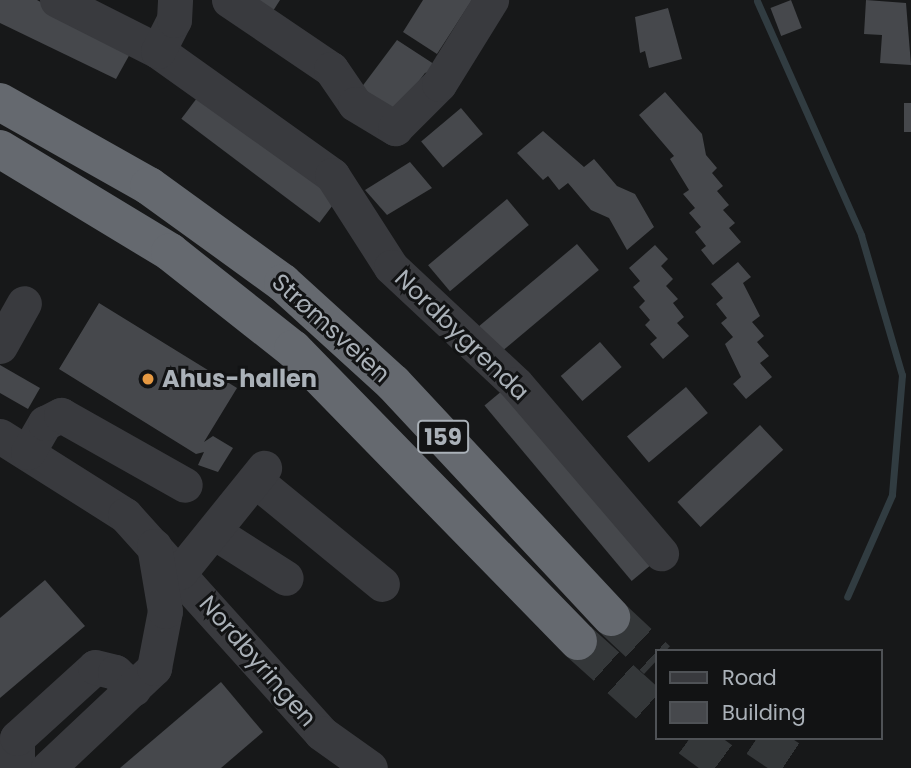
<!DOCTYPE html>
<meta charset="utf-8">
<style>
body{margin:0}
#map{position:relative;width:911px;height:768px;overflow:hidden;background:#171819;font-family:Poppins,sans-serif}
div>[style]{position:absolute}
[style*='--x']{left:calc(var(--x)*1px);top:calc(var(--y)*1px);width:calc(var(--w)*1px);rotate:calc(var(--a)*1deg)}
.stream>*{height:7px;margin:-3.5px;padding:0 3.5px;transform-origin:3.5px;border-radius:3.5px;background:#313c41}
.building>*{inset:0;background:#46484c;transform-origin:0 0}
.highway-tunnel>*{height:38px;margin-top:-19px;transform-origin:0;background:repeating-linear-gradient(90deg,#343739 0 38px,transparent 0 57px)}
.minor>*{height:35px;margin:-17.5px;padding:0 17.5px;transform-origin:17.5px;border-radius:17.5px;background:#393a3e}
.highway>*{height:38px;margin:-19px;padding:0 19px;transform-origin:19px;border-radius:19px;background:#65696f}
.dots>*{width:19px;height:19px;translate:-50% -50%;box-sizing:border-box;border:4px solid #121314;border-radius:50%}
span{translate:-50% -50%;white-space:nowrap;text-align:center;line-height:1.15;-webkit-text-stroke:6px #121314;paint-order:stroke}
.shield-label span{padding:2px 5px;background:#121314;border:2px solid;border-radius:5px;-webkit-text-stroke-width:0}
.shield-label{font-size:23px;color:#aab1b8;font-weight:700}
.street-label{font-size:24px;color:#aab1b8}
.poi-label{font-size:24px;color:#aab1b8;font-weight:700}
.left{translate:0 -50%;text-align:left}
.legend{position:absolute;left:655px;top:649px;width:228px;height:91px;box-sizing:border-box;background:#121314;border:2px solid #4f5256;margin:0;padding:9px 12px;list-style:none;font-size:21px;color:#aab1b8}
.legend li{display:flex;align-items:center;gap:14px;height:35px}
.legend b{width:35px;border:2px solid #4f5256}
</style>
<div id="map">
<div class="stream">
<i style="--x:757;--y:1;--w:256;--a:66"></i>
<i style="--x:861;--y:235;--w:146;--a:73.7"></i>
<i style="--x:902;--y:375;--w:120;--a:94.8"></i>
<i style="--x:892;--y:495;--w:111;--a:113.8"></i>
</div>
<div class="building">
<i style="clip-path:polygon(0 0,37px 0,131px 52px,116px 79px,0 23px)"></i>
<i style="clip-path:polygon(256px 0,280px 0,273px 11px)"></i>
<i style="clip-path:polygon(423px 0,472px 0,437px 54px,403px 32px)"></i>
<i style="left:791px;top:0;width:30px;height:22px;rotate:69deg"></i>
<i style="clip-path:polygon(866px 0,906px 3px,911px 65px,880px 63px,882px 35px,864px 34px)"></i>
<i style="clip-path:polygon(668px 8px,682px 59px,649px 68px,645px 51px,640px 53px,635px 17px)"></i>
<i style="clip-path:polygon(397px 40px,440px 68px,425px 73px,393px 115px,358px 92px)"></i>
<i style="clip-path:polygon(665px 92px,702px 134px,706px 155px,717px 168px,712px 173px,723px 186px,717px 191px,729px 205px,723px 210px,735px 223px,729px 228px,741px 242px,713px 265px,701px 250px,706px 246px,695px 232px,701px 227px,689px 213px,695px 208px,683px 194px,689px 190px,670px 159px,674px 156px,639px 115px)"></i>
<i style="left:200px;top:94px;width:173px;height:31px;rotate:37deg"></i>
<i style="left:904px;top:103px;width:7px;height:29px"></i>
<i style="left:461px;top:108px;width:34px;height:52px;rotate:50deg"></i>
<i style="clip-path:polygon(543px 131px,584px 167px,594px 159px,617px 186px,635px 194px,654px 227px,627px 250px,609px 218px,591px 210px,568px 183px,559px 190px,548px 176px,543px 180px,517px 153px)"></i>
<i style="clip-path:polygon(410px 162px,432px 188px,387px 215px,365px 190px)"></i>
<i style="left:507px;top:199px;width:34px;height:103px;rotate:50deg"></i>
<i style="left:577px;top:244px;width:34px;height:128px;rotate:50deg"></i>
<i style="clip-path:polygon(655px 245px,668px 259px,661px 266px,673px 279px,666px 286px,678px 299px,673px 303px,684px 317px,677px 323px,689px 336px,663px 359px,650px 344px,657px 338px,645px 325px,650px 320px,639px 307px,645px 301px,633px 287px,640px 281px,629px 268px)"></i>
<i style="clip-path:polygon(738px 262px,751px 277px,743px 283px,760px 316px,752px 322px,764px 336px,757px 342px,769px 356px,760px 363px,772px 377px,746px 399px,733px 384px,741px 377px,725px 344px,733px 337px,721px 323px,727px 318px,716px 304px,723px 298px,711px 284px)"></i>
<i style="clip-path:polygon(99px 303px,237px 388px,204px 442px,213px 436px,233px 448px,218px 472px,198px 465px,204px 452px,196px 454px,59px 369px)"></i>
<i style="left:600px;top:342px;width:33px;height:52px;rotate:49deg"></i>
<i style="clip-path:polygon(0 365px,40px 388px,28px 409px,0 393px)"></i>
<i style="left:509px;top:385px;width:229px;height:32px;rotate:50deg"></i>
<i style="left:686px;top:387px;width:34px;height:77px;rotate:50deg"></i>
<i style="left:760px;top:425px;width:34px;height:113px;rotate:47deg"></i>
<i style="clip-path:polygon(45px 580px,85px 626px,0 698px,0 618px)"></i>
<i style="clip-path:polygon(221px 682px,263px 732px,221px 768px,120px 768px)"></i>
</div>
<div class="highway-tunnel">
<i style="--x:611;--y:617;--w:63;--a:43.1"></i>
<i style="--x:578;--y:641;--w:106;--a:41.9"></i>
<i style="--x:690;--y:738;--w:51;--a:36.2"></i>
<i style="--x:757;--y:738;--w:54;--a:33.7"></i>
</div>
<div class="minor">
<i style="--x:57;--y:0;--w:113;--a:26.8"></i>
<i style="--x:158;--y:51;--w:214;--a:35.5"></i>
<i style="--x:332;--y:175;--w:109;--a:57.3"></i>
<i style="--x:391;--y:267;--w:171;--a:43.1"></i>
<i style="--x:516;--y:384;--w:223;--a:49.4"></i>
<i style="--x:229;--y:0;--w:123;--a:34.1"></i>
<i style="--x:331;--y:69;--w:42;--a:55.6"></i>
<i style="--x:355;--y:104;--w:47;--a:31"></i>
<i style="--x:395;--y:128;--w:62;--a:-45"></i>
<i style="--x:439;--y:84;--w:99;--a:-58.2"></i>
<i style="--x:158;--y:51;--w:35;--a:-63"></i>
<i style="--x:174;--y:20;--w:20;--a:-87"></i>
<i style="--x:0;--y:346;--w:49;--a:-60.8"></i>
<i style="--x:0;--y:436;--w:148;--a:32.3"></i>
<i style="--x:125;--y:515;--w:293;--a:48"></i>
<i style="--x:321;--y:733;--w:60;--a:35.5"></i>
<i style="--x:28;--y:452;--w:34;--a:-60"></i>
<i style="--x:45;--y:423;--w:18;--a:-27"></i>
<i style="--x:61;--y:415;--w:142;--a:29.4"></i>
<i style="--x:255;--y:480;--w:164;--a:39.3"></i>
<i style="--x:214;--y:532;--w:85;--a:32.6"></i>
<i style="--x:180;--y:572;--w:134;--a:-51.1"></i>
<i style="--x:17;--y:768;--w:30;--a:-90"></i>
<i style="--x:17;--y:738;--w:105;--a:-42.3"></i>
<i style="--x:95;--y:667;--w:21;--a:14"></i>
<i style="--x:115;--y:672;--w:25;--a:42"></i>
<i style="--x:48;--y:768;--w:146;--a:-43.3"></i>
<i style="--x:154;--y:668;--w:58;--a:-79.1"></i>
<i style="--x:165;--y:611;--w:66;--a:-99.6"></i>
</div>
<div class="highway">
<i style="--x:0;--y:102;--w:171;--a:29.4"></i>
<i style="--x:149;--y:186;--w:165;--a:35.9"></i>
<i style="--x:283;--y:283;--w:149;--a:42.3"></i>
<i style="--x:393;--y:383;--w:320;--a:47"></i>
<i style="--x:0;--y:149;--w:199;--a:31.2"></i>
<i style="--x:170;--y:252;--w:157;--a:38.3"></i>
<i style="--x:293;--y:349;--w:408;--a:45.7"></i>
</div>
<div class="dots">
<i style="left:148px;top:379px;background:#e69942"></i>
</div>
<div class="shield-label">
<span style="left:443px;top:437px">159</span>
</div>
<div class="street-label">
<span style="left:331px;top:328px;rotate:42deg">Strømsveien</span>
<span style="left:462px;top:335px;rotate:44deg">Nordbygrenda</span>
<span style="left:258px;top:661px;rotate:49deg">Nordbyringen</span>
</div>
<div class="poi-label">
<span class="left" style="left:162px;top:379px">Ahus-hallen</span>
</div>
<ul class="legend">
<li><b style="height:9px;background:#393a3e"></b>Road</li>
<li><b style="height:19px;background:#46484c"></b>Building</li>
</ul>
</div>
